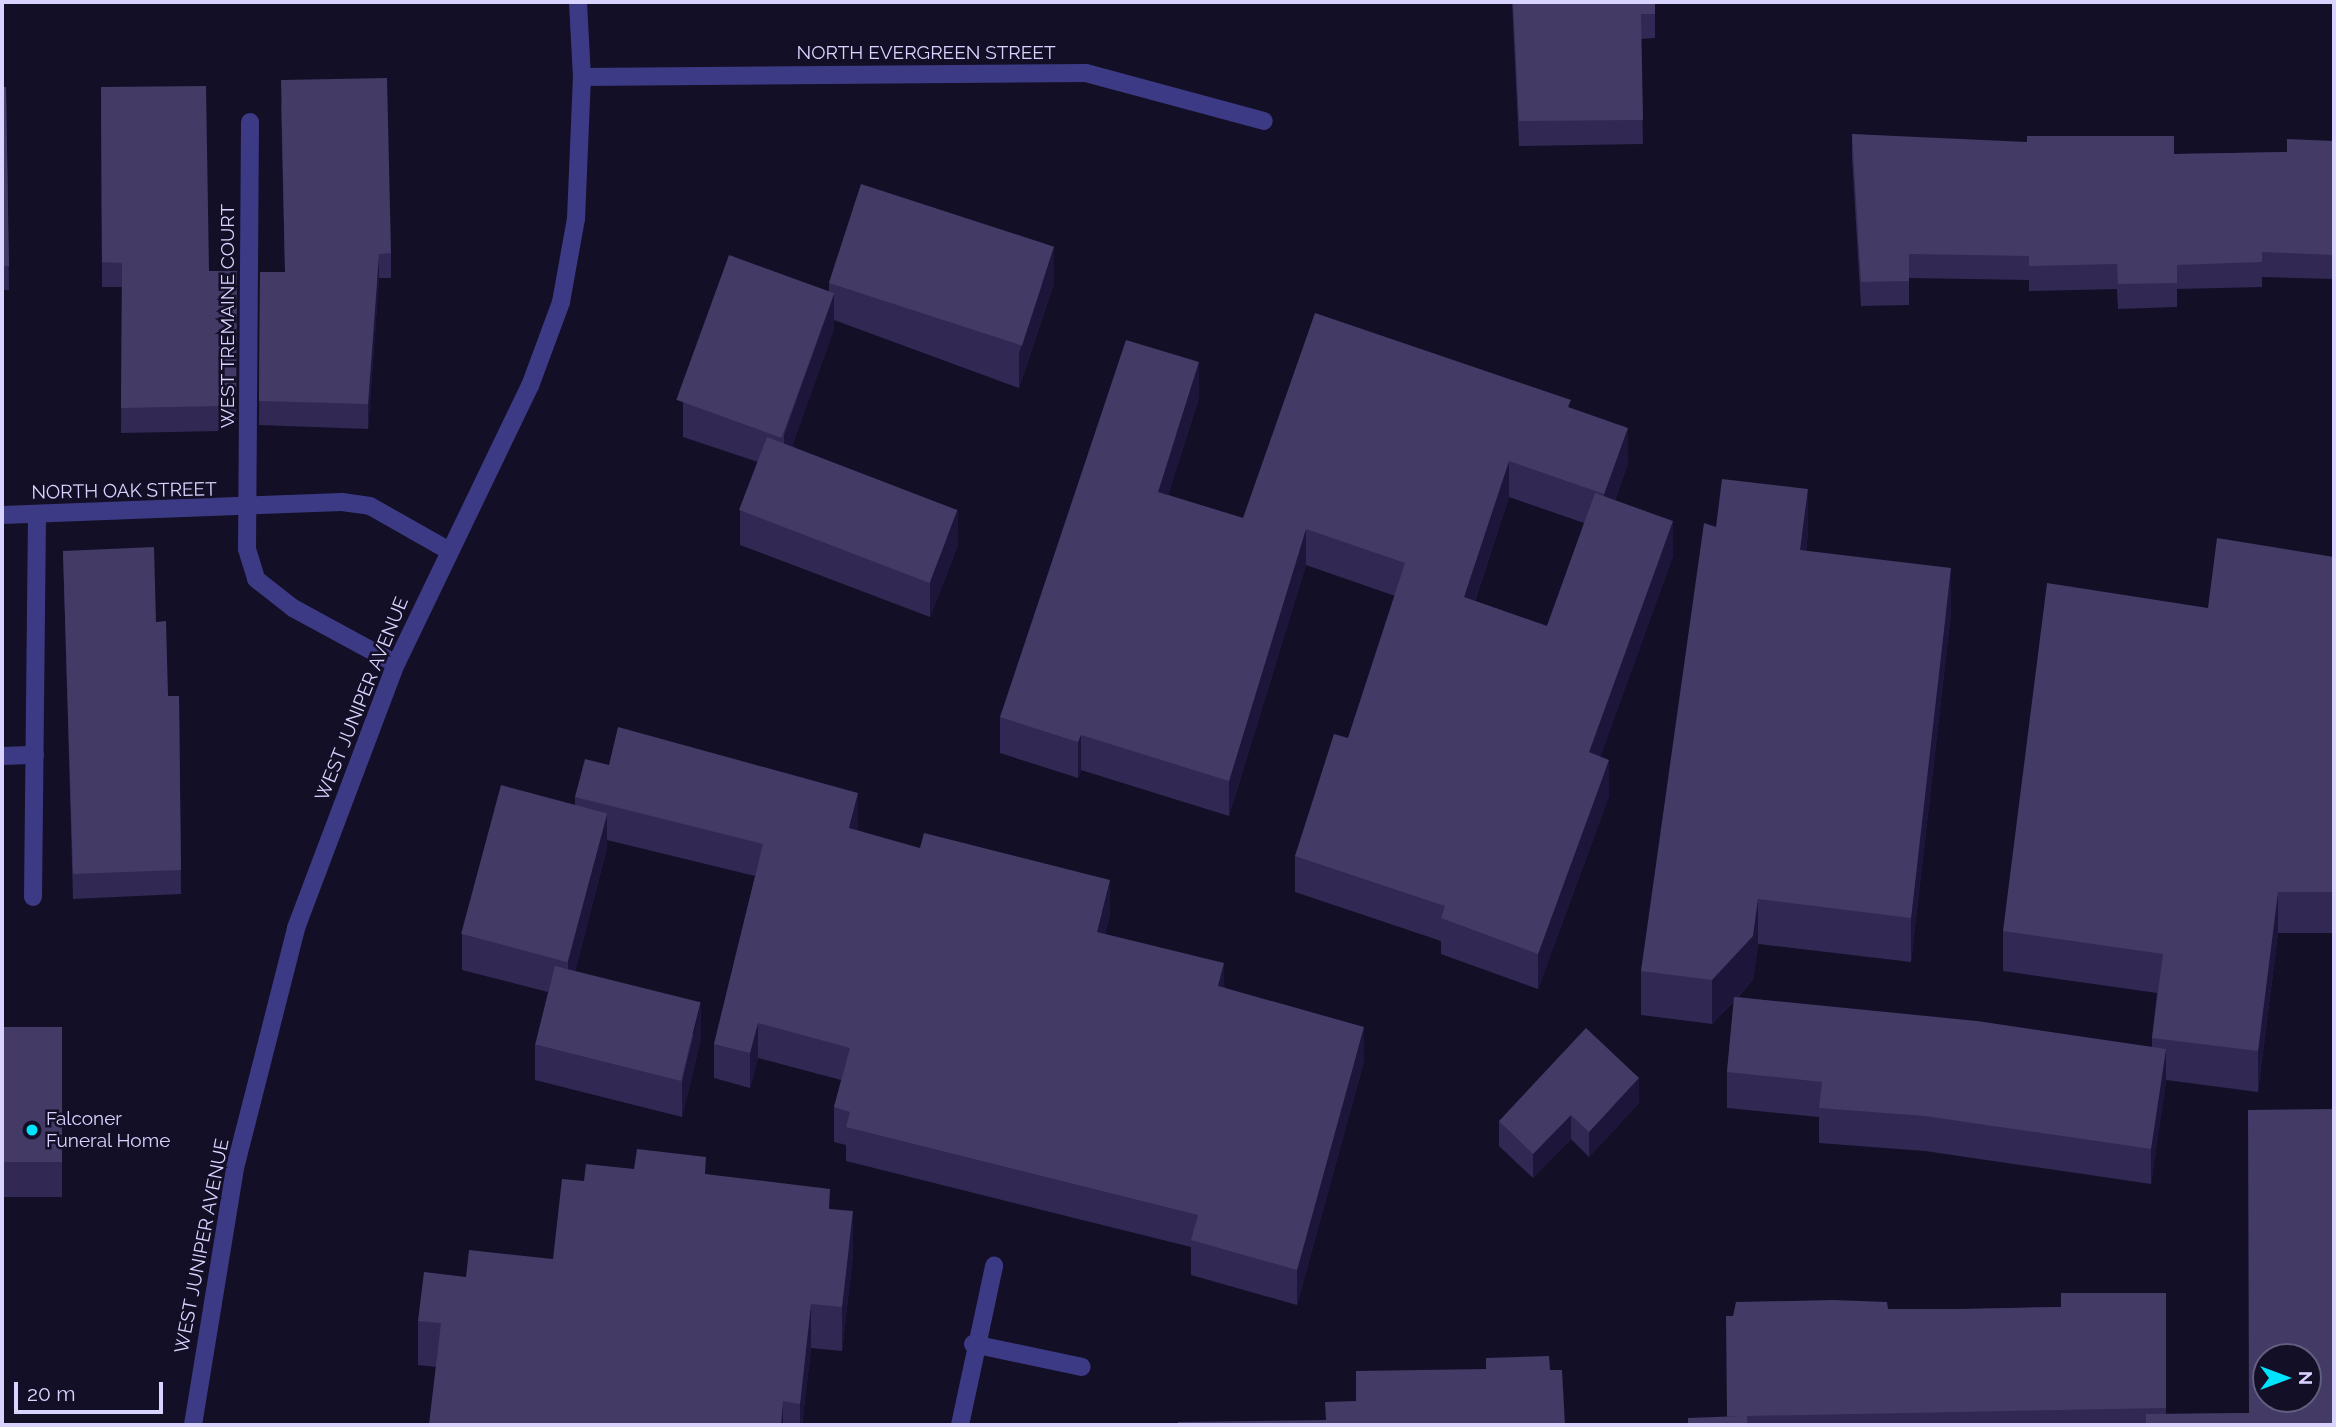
<!DOCTYPE html>
<style>
body{margin:0}
#map{position:relative;width:2336px;height:1427px;overflow:hidden;background:#130f26;font-family:Raleway,sans-serif}
div>[style]{position:absolute}
[style*='--x']{left:calc(var(--x)*1px);top:calc(var(--y)*1px);width:calc(var(--w)*1px);rotate:calc(var(--a)*1deg)}
.lane>*{height:18px;margin:-9px;padding:0 9px;transform-origin:9px;border-radius:9px;background:#3d3a85}
.street>*{height:18px;margin:-9px;padding:0 9px;transform-origin:9px;border-radius:9px;background:#3d3a85}
.wall>*{inset:0;background:#312854;transform-origin:0 0}
.shaded-wall>*{inset:0;background:#1d163a}
.building>*{inset:0;background:#433a66;transform-origin:0 0}
.dots>*{width:19px;height:19px;translate:-50% -50%;box-sizing:border-box;border:4px solid #130f26;border-radius:50%}
span{translate:-50% -50%;white-space:nowrap;text-align:center;line-height:1.15;-webkit-text-stroke:5px #130f26;paint-order:stroke}
.street-label{font-size:19px;color:#d9d4ff}
.poi-label{font-size:19px;color:#d9d4ff}
.left{translate:0 -50%;text-align:left}
.frame{position:absolute;inset:0;border:4px solid #d9d4ff;pointer-events:none}
.north{position:absolute;left:2252px;top:1343px;width:70px;height:70px;box-sizing:border-box;background:#130f26;border:2px solid #625e7d;border-radius:50%;rotate:90deg;font-size:19px;font-weight:700;line-height:28px;text-align:center;color:#d9d4ff}
.north::after{content:'';display:block;margin:auto;width:24px;height:32px;background:#00e5ff;clip-path:polygon(50% 0,100% 100%,50% 72%,0 100%)}
.scale{position:absolute;left:14px;top:1382px;width:149px;height:32px;box-sizing:border-box;border:4px solid #d9d4ff;border-top:0;padding-left:9px;font-size:21px;line-height:24px;white-space:nowrap;color:#d9d4ff;-webkit-text-stroke:5px #130f26;paint-order:stroke}
</style>
<div id="map">
<div class="lane">
<i style="--x:973;--y:1344;--w:111;--a:11.9"></i>
</div>
<div class="street">
<i style="--x:582;--y:77;--w:504;--a:-0.45"></i>
<i style="--x:1086;--y:73;--w:184;--a:15.1"></i>
<i style="--x:250;--y:122;--w:427;--a:90.4"></i>
<i style="--x:247;--y:549;--w:31;--a:73"></i>
<i style="--x:256;--y:579;--w:47;--a:38.1"></i>
<i style="--x:293;--y:608;--w:117;--a:28.5"></i>
<i style="--x:2;--y:515;--w:340;--a:-2.2"></i>
<i style="--x:342;--y:502;--w:28;--a:8"></i>
<i style="--x:370;--y:506;--w:87;--a:29.5"></i>
<i style="--x:2;--y:756;--w:33;--a:-2"></i>
<i style="--x:33;--y:897;--w:383;--a:-89.4"></i>
<i style="--x:193;--y:1425;--w:260;--a:-80.7"></i>
<i style="--x:235;--y:1168;--w:248;--a:-75.7"></i>
<i style="--x:296;--y:928;--w:282;--a:-69.3"></i>
<i style="--x:396;--y:664;--w:309;--a:-64.3"></i>
<i style="--x:530;--y:386;--w:90;--a:-69.7"></i>
<i style="--x:561;--y:302;--w:84;--a:-79.8"></i>
<i style="--x:576;--y:219;--w:142;--a:-87.6"></i>
<i style="--x:582;--y:77;--w:75;--a:-93.1"></i>
<i style="--x:960;--y:1425;--w:163;--a:-77.9"></i>
</div>
<div class="wall">
<i style="clip-path:polygon(1512px 2px,1655px 2px,1655px 38px,1641px 39px,1643px 144px,1519px 146px)"></i>
<i style="clip-path:polygon(2px 87px,6px 87px,9px 290px,2px 290px)"></i>
<i style="clip-path:polygon(101px 87px,209px 271px,237px 271px,236px 425px,221px 424px,221px 431px,121px 433px,122px 287px,102px 287px)"></i>
<i style="clip-path:polygon(281px 104px,391px 253px,391px 278px,379px 278px,368px 429px,259px 425px,260px 272px,285px 272px)"></i>
<i style="clip-path:polygon(1852px 134px,2174px 154px,2287px 152px,2334px 141px,2334px 279px,2262px 277px,2262px 287px,2177px 289px,2177px 307px,2118px 309px,2117px 289px,2029px 291px,2029px 280px,1909px 278px,1909px 305px,1861px 306px,1852px 158px)"></i>
<i style="clip-path:polygon(829px 283px,1054px 283px,1019px 388px,834px 320px,834px 329px,792px 446px,958px 545px,930px 617px,740px 545px,740px 510px,758px 462px,683px 437px,683px 402px,829px 292px)"></i>
<i style="clip-path:polygon(evenodd,1199px 398px,1168px 495px,1243px 518px,1571px 408px,1628px 463px,1615px 500px,1673px 556px,1600px 757px,1609px 796px,1538px 989px,1441px 954px,1441px 941px,1295px 892px,1295px 856px,1348px 738px,1395px 596px,1306px 565px,1229px 816px,1081px 770px,1078px 778px,1000px 753px,1000px 717px,1199px 398px,1509px 497px,1584px 523px,1547px 626px,1475px 601px,1509px 497px)"></i>
<i style="clip-path:polygon(1716px 527px,1808px 533px,1806px 551px,1951px 613px,1911px 962px,1758px 944px,1753px 980px,1738px 997px,2152px 1047px,2152px 1038px,2157px 993px,2003px 971px,2003px 931px,2208px 608px,2334px 557px,2334px 933px,2278px 933px,2258px 1092px,2166px 1080px,2151px 1184px,1925px 1151px,1819px 1143px,1819px 1117px,1727px 1108px,1727px 1072px,1734px 1001px,1712px 1024px,1641px 1015px,1641px 971px)"></i>
<i style="clip-path:polygon(63px 551px,156px 622px,168px 696px,179px 696px,181px 894px,73px 899px)"></i>
<i style="clip-path:polygon(575px 797px,858px 827px,857px 830px,1110px 914px,1105px 934px,1224px 987px,1364px 1061px,1297px 1305px,1191px 1275px,1191px 1247px,846px 1161px,846px 1145px,834px 1142px,834px 1107px,841px 1080px,758px 1058px,750px 1088px,714px 1078px,714px 1044px,755px 876px,607px 840px,607px 848px,575px 971px,701px 1038px,682px 1117px,535px 1080px,535px 1045px,548px 992px,462px 970px,462px 934px,575px 805px)"></i>
<i style="left:2px;top:1027px;width:60px;height:170px"></i>
<i style="clip-path:polygon(1639px 1103px,1589px 1157px,1571px 1139px,1533px 1178px,1499px 1146px,1499px 1121px)"></i>
<i style="clip-path:polygon(634px 1169px,706px 1174px,830px 1209px,853px 1255px,842px 1351px,811px 1348px,802px 1425px,429px 1425px,436px 1367px,418px 1365px,418px 1321px,466px 1277px,553px 1259px,584px 1181px)"></i>
<i style="clip-path:polygon(2166px 1293px,2166px 1414px,2249px 1413px,2334px 1425px,1688px 1425px,1726px 1417px,1888px 1309px,1962px 1309px,2061px 1307px)"></i>
</div>
<div class="shaded-wall">
<i style="clip-path:polygon(1054px 248px,1054px 283px,1019px 388px,1019px 353px)"></i>
<i style="clip-path:polygon(379px 254px,379px 278px,368px 429px,368px 404px)"></i>
<i style="clip-path:polygon(834px 294px,834px 329px,784px 470px,784px 435px)"></i>
<i style="clip-path:polygon(1199px 362px,1199px 398px,1158px 528px,1158px 492px)"></i>
<i style="clip-path:polygon(1628px 428px,1628px 463px,1604px 530px,1604px 494px)"></i>
<i style="clip-path:polygon(1509px 461px,1509px 497px,1464px 633px,1464px 597px)"></i>
<i style="clip-path:polygon(1808px 489px,1808px 533px,1800px 594px,1800px 550px)"></i>
<i style="clip-path:polygon(958px 509px,958px 545px,930px 617px,930px 582px)"></i>
<i style="clip-path:polygon(1673px 521px,1673px 556px,1589px 788px,1589px 752px)"></i>
<i style="clip-path:polygon(1306px 529px,1306px 565px,1229px 816px,1229px 781px)"></i>
<i style="clip-path:polygon(1951px 568px,1951px 613px,1911px 962px,1911px 918px)"></i>
<i style="clip-path:polygon(1081px 735px,1081px 770px,1078px 778px,1078px 742px)"></i>
<i style="clip-path:polygon(1609px 760px,1609px 796px,1538px 989px,1538px 954px)"></i>
<i style="clip-path:polygon(858px 793px,858px 827px,849px 862px,849px 828px)"></i>
<i style="clip-path:polygon(607px 813px,607px 848px,568px 997px,568px 962px)"></i>
<i style="clip-path:polygon(1110px 880px,1110px 914px,1097px 966px,1097px 932px)"></i>
<i style="clip-path:polygon(2278px 892px,2278px 933px,2258px 1092px,2258px 1051px)"></i>
<i style="clip-path:polygon(1758px 899px,1758px 944px,1753px 980px,1712px 1024px,1712px 980px)"></i>
<i style="clip-path:polygon(1224px 963px,1224px 997px,1218px 986px)"></i>
<i style="clip-path:polygon(701px 1002px,701px 1038px,682px 1117px,682px 1082px)"></i>
<i style="clip-path:polygon(758px 1023px,758px 1058px,750px 1088px,750px 1053px)"></i>
<i style="clip-path:polygon(1364px 1027px,1364px 1061px,1297px 1305px,1297px 1270px)"></i>
<i style="clip-path:polygon(2166px 1049px,2166px 1084px,2151px 1184px,2151px 1149px)"></i>
<i style="clip-path:polygon(1639px 1078px,1639px 1103px,1589px 1157px,1589px 1132px)"></i>
<i style="clip-path:polygon(1571px 1115px,1571px 1139px,1533px 1178px,1533px 1154px)"></i>
<i style="clip-path:polygon(853px 1211px,853px 1255px,842px 1351px,842px 1307px)"></i>
<i style="clip-path:polygon(811px 1304px,811px 1348px,802px 1425px,800px 1425px,800px 1404px)"></i>
<i style="clip-path:polygon(783px 1401px,783px 1425px,781px 1425px)"></i>
</div>
<div class="building">
<i style="clip-path:polygon(1513px 2px,1655px 2px,1655px 14px,1641px 14px,1643px 120px,1519px 121px)"></i>
<i style="clip-path:polygon(387px 78px,391px 253px,379px 254px,368px 404px,259px 401px,260px 272px,285px 272px,281px 80px)"></i>
<i style="clip-path:polygon(206px 86px,209px 271px,237px 271px,236px 400px,221px 400px,221px 406px,121px 408px,122px 263px,102px 262px,101px 87px)"></i>
<i style="clip-path:polygon(2px 87px,6px 87px,9px 266px,2px 266px)"></i>
<i style="clip-path:polygon(1852px 134px,2027px 142px,2027px 136px,2174px 136px,2174px 154px,2287px 152px,2287px 139px,2334px 141px,2334px 255px,2262px 252px,2262px 262px,2177px 265px,2177px 283px,2118px 284px,2117px 264px,2029px 266px,2029px 256px,1909px 254px,1909px 281px,1861px 282px)"></i>
<i style="left:861px;top:184px;width:203px;height:104px;rotate:18deg"></i>
<i style="left:729px;top:255px;width:112px;height:154px;rotate:20deg"></i>
<i style="clip-path:polygon(1315px 313px,1571px 400px,1568px 407px,1628px 428px,1604px 494px,1509px 461px,1464px 597px,1547px 626px,1595px 493px,1673px 521px,1589px 752px,1609px 760px,1538px 954px,1441px 918px,1445px 906px,1295px 856px,1334px 734px,1348px 738px,1405px 563px,1306px 529px,1229px 781px,1081px 735px,1078px 742px,1000px 717px,1126px 340px,1199px 362px,1158px 492px,1243px 518px)"></i>
<i style="left:767px;top:437px;width:204px;height:78px;rotate:21deg"></i>
<i style="clip-path:polygon(1722px 479px,1808px 489px,1800px 550px,1951px 568px,1911px 918px,1758px 899px,1753px 936px,1712px 980px,1641px 971px,1704px 523px,1716px 527px)"></i>
<i style="clip-path:polygon(2217px 538px,2334px 557px,2334px 892px,2278px 892px,2258px 1051px,2152px 1038px,2163px 954px,2003px 931px,2047px 583px,2208px 608px)"></i>
<i style="clip-path:polygon(154px 547px,156px 622px,166px 621px,168px 696px,179px 696px,181px 870px,73px 874px,63px 551px)"></i>
<i style="clip-path:polygon(618px 727px,858px 793px,849px 828px,920px 848px,924px 833px,1110px 880px,1097px 932px,1224px 963px,1218px 986px,1364px 1027px,1297px 1270px,1191px 1240px,1198px 1215px,846px 1127px,850px 1112px,834px 1107px,850px 1048px,758px 1023px,750px 1053px,714px 1044px,763px 844px,575px 797px,585px 759px,609px 765px)"></i>
<i style="left:501px;top:785px;width:110px;height:154px;rotate:15deg"></i>
<i style="left:555px;top:966px;width:150px;height:81px;rotate:14deg"></i>
<i style="clip-path:polygon(1734px 997px,1977px 1021px,2166px 1049px,2151px 1149px,1925px 1116px,1819px 1108px,1822px 1082px,1727px 1072px)"></i>
<i style="left:2px;top:1027px;width:60px;height:135px"></i>
<i style="clip-path:polygon(1586px 1028px,1639px 1078px,1589px 1132px,1571px 1115px,1533px 1154px,1499px 1121px)"></i>
<i style="clip-path:polygon(evenodd,2334px 1109px,2334px 1425px,2146px 1425px,2146px 1414px,2249px 1413px,2248px 1110px,2334px 1109px,2266px 1357px,2308px 1357px,2308px 1399px,2266px 1399px,2266px 1357px)"></i>
<i style="clip-path:polygon(637px 1149px,706px 1157px,705px 1174px,830px 1189px,829px 1209px,853px 1211px,842px 1307px,811px 1304px,800px 1404px,783px 1401px,781px 1425px,429px 1425px,441px 1323px,418px 1321px,424px 1272px,466px 1277px,469px 1250px,553px 1259px,562px 1179px,584px 1181px,586px 1164px,634px 1169px)"></i>
<i style="clip-path:polygon(2061px 1293px,2166px 1293px,2166px 1408px,1747px 1416px,1747px 1425px,1688px 1425px,1688px 1418px,1742px 1416px,1727px 1416px,1726px 1316px,1733px 1316px,1736px 1302px,1833px 1300px,1887px 1302px,1888px 1309px,1962px 1309px,2061px 1307px)"></i>
<i style="clip-path:polygon(1549px 1356px,1550px 1370px,1562px 1370px,1565px 1425px,1178px 1425px,1178px 1422px,1326px 1420px,1325px 1402px,1356px 1401px,1356px 1371px,1486px 1369px,1486px 1358px)"></i>
</div>
<div class="dots">
<i style="left:32px;top:1130px;background:#00e5ff"></i>
</div>
<div class="street-label">
<span style="left:926px;top:53px">NORTH EVERGREEN STREET</span>
<span style="left:228px;top:316px;rotate:-90deg">WEST TREMAINE COURT</span>
<span style="left:124px;top:491px;rotate:-1deg">NORTH OAK STREET</span>
<span style="left:362px;top:699px;rotate:-68deg">WEST JUNIPER AVENUE</span>
<span style="left:202px;top:1246px;rotate:-79deg">WEST JUNIPER AVENUE</span>
</div>
<div class="poi-label">
<span class="left" style="left:46px;top:1130px">Falconer<br>Funeral Home</span>
</div>
<div class="frame"></div>
<div class="north">N</div>
<div class="scale">20 m</div>
</div>
